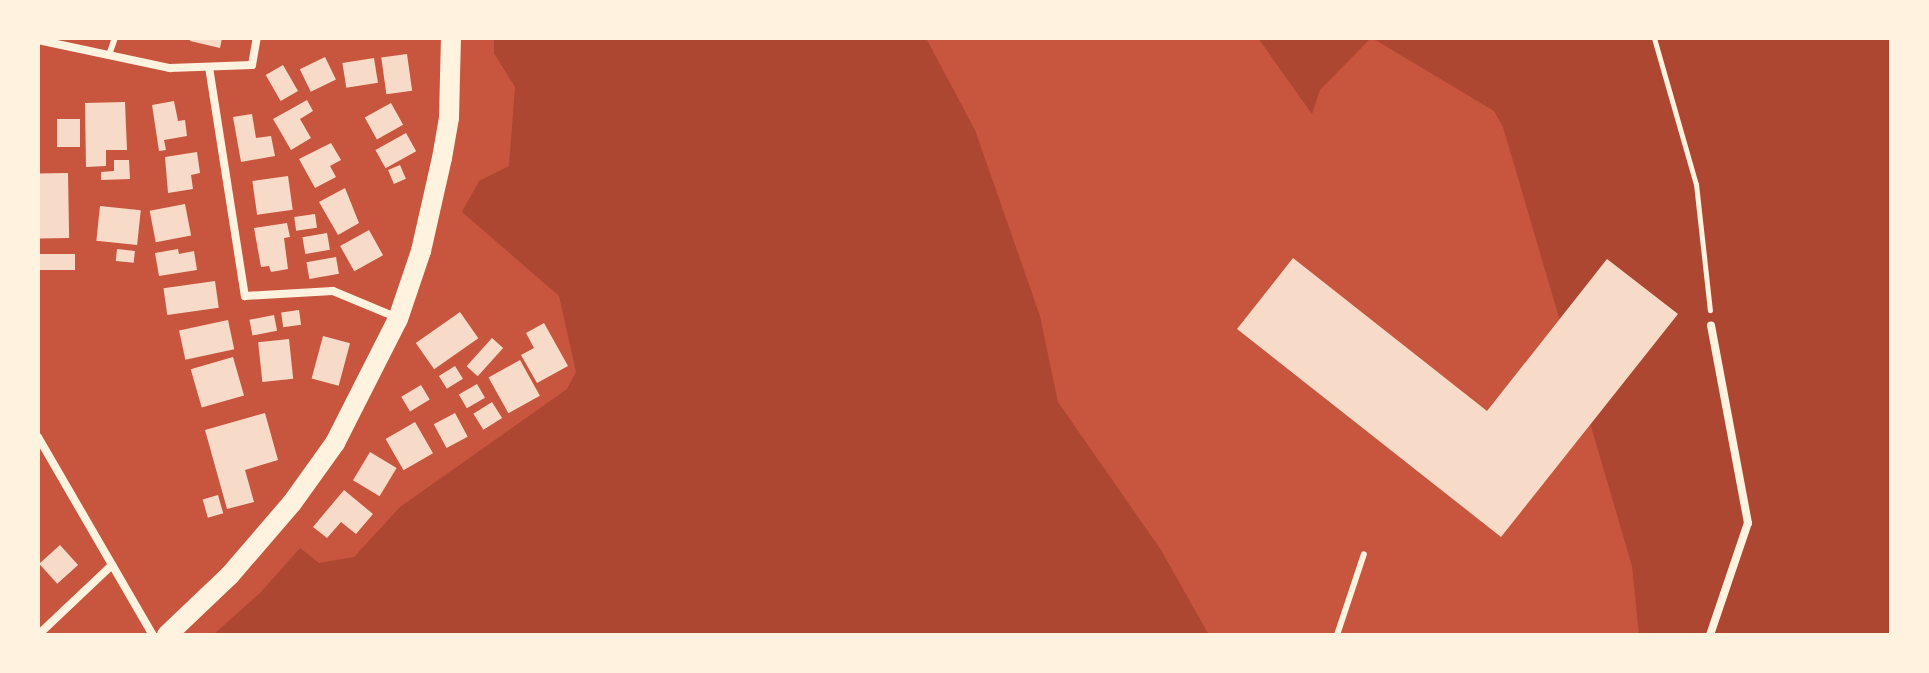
<!DOCTYPE html>
<style>
body{margin:0}
#map{position:relative;width:1929px;height:673px;overflow:hidden;background:#c8553d;font-family:"PT Sans",sans-serif}
div>[style]{position:absolute}
[style*='--x']{left:calc(var(--x)*1px);top:calc(var(--y)*1px);width:calc(var(--w)*1px);rotate:calc(var(--a)*1deg)}
.green>*{inset:0;background:#ae4732}
.building>*{inset:0;background:#f7dbc8;transform-origin:0 0}
.path>*{height:5px;margin:-2.5px;padding:0 2.5px;transform-origin:2.5px;border-radius:2.5px;background:#fff3e0}
.service>*{height:6px;margin:-3px;padding:0 3px;transform-origin:3px;border-radius:3px;background:#fff3e0}
.minor>*{height:8px;margin:-4px;padding:0 4px;transform-origin:4px;border-radius:4px;background:#fff3e0}
.primary>*{height:20px;margin:-10px;padding:0 10px;transform-origin:10px;border-radius:10px;background:#fff3e0}
span{translate:-50% -50%;white-space:nowrap;text-align:center;line-height:1.15;-webkit-text-stroke:7px #fff3e0;paint-order:stroke}
.frame{position:absolute;inset:0;border:40px solid #fff3e0;pointer-events:none}
</style>
<div id="map">
<div class="green">
<i style="clip-path:polygon(494px 38px,926px 38px,975px 130px,1040px 316px,1058px 402px,1161px 550px,1209px 635px,213px 635px,260px 593px,300px 548px,319px 563px,354px 557px,400px 507px,567px 389px,576px 372px,559px 296px,462px 212px,479px 181px,509px 166px,515px 87px,494px 53px)"></i>
<i style="clip-path:polygon(1258px 38px,1371px 38px,1320px 90px,1312px 114px)"></i>
<i style="clip-path:polygon(1372px 38px,1891px 38px,1891px 635px,1639px 635px,1632px 566px,1503px 127px,1494px 111px)"></i>
</div>
<div class="building">
<i style="clip-path:polygon(191px 38px,222px 38px,220px 48px,190px 41px)"></i>
<i style="left:407px;top:54px;width:37px;height:26px;rotate:82deg"></i>
<i style="left:325px;top:57px;width:25px;height:28px;rotate:64deg"></i>
<i style="left:374px;top:58px;width:25px;height:32px;rotate:81deg"></i>
<i style="left:283px;top:65px;width:30px;height:20px;rotate:60deg"></i>
<i style="clip-path:polygon(307px 100px,313px 111px,300px 119px,311px 138px,291px 150px,273px 119px)"></i>
<i style="clip-path:polygon(174px 101px,178px 121px,185px 120px,187px 136px,164px 140px,166px 150px,159px 151px,152px 105px)"></i>
<i style="clip-path:polygon(125px 102px,127px 150px,106px 150px,106px 166px,86px 167px,85px 103px)"></i>
<i style="left:391px;top:103px;width:25px;height:30px;rotate:61deg"></i>
<i style="clip-path:polygon(252px 114px,256px 138px,271px 136px,275px 156px,241px 162px,233px 117px)"></i>
<i style="left:80px;top:119px;width:28px;height:23px;rotate:90deg"></i>
<i style="left:406px;top:133px;width:21px;height:35px;rotate:61deg"></i>
<i style="clip-path:polygon(331px 143px,341px 160px,330px 166px,336px 177px,315px 188px,299px 159px)"></i>
<i style="clip-path:polygon(197px 152px,200px 173px,191px 175px,193px 189px,168px 193px,165px 157px)"></i>
<i style="clip-path:polygon(114px 160px,129px 160px,130px 179px,101px 180px,101px 172px,114px 171px)"></i>
<i style="left:400px;top:165px;width:15px;height:13px;rotate:67deg"></i>
<i style="left:68px;top:173px;width:65px;height:30px;rotate:89deg"></i>
<i style="left:288px;top:176px;width:34px;height:36px;rotate:82deg"></i>
<i style="clip-path:polygon(345px 188px,359px 223px,338px 235px,319px 202px)"></i>
<i style="left:185px;top:204px;width:32px;height:36px;rotate:79deg"></i>
<i style="left:100px;top:206px;width:41px;height:35px;rotate:6deg"></i>
<i style="left:315px;top:214px;width:14px;height:21px;rotate:82deg"></i>
<i style="clip-path:polygon(287px 223px,290px 237px,284px 238px,288px 269px,271px 272px,269px 266px,261px 267px,254px 228px)"></i>
<i style="left:369px;top:230px;width:29px;height:33px;rotate:61deg"></i>
<i style="left:327px;top:233px;width:17px;height:25px;rotate:80deg"></i>
<i style="left:117px;top:249px;width:18px;height:12px;rotate:6deg"></i>
<i style="clip-path:polygon(178px 249px,179px 254px,194px 251px,197px 270px,159px 276px,155px 253px)"></i>
<i style="left:75px;top:254px;width:16px;height:36px;rotate:90deg"></i>
<i style="left:336px;top:257px;width:17px;height:30px;rotate:80deg"></i>
<i style="clip-path:polygon(1293px 258px,1487px 411px,1607px 259px,1678px 314px,1501px 537px,1237px 329px)"></i>
<i style="left:215px;top:281px;width:27px;height:52px;rotate:82deg"></i>
<i style="left:299px;top:310px;width:15px;height:18px;rotate:82deg"></i>
<i style="left:460px;top:312px;width:32px;height:54px;rotate:55deg"></i>
<i style="left:274px;top:315px;width:16px;height:25px;rotate:79deg"></i>
<i style="left:228px;top:320px;width:30px;height:50px;rotate:78deg"></i>
<i style="clip-path:polygon(544px 323px,568px 366px,537px 383px,521px 355px,534px 348px,526px 333px)"></i>
<i style="left:323px;top:336px;width:28px;height:44px;rotate:15deg"></i>
<i style="left:492px;top:338px;width:15px;height:38px;rotate:42deg"></i>
<i style="left:289px;top:339px;width:40px;height:31px;rotate:84deg"></i>
<i style="left:233px;top:357px;width:40px;height:44px;rotate:74deg"></i>
<i style="left:520px;top:360px;width:41px;height:36px;rotate:61deg"></i>
<i style="left:455px;top:366px;width:15px;height:19px;rotate:58deg"></i>
<i style="left:477px;top:384px;width:16px;height:21px;rotate:60deg"></i>
<i style="left:421px;top:385px;width:17px;height:23px;rotate:59deg"></i>
<i style="left:492px;top:402px;width:19px;height:22px;rotate:58deg"></i>
<i style="clip-path:polygon(265px 413px,278px 460px,245px 470px,254px 502px,227px 509px,205px 430px)"></i>
<i style="left:455px;top:413px;width:27px;height:24px;rotate:62deg"></i>
<i style="left:415px;top:422px;width:36px;height:34px;rotate:60deg"></i>
<i style="left:370px;top:452px;width:31px;height:33px;rotate:31deg"></i>
<i style="clip-path:polygon(344px 490px,373px 514px,356px 534px,341px 522px,327px 538px,313px 527px)"></i>
<i style="left:218px;top:495px;width:19px;height:16px;rotate:74deg"></i>
<i style="left:60px;top:545px;width:27px;height:28px;rotate:48deg"></i>
</div>
<div class="path">
<i style="--x:1654;--y:38;--w:152;--a:74"></i>
<i style="--x:1696;--y:184;--w:127;--a:83.7"></i>
</div>
<div class="service">
<i style="--x:109;--y:55;--w:18;--a:-71"></i>
<i style="--x:1337;--y:635;--w:85;--a:-71.6"></i>
</div>
<div class="minor">
<i style="--x:38;--y:40;--w:135;--a:12"></i>
<i style="--x:170;--y:68;--w:82;--a:-2.1"></i>
<i style="--x:252;--y:65;--w:27;--a:-80"></i>
<i style="--x:209;--y:67;--w:232;--a:81.1"></i>
<i style="--x:245;--y:296;--w:88;--a:-3.3"></i>
<i style="--x:333;--y:291;--w:70;--a:22.6"></i>
<i style="--x:38;--y:437;--w:229;--a:59.9"></i>
<i style="--x:38;--y:635;--w:102;--a:-43.4"></i>
<i style="--x:1710;--y:635;--w:118;--a:-71.3"></i>
<i style="--x:1748;--y:523;--w:201;--a:-100.6"></i>
</div>
<div class="primary">
<i style="--x:167;--y:635;--w:87;--a:-43.6"></i>
<i style="--x:230;--y:575;--w:95;--a:-49.3"></i>
<i style="--x:292;--y:503;--w:74;--a:-54.4"></i>
<i style="--x:335;--y:443;--w:139;--a:-63.1"></i>
<i style="--x:398;--y:319;--w:72;--a:-71.3"></i>
<i style="--x:421;--y:251;--w:95;--a:-77.3"></i>
<i style="--x:442;--y:158;--w:41;--a:-80.1"></i>
<i style="--x:449;--y:118;--w:80;--a:-88.6"></i>
</div>
<div class="frame"></div>
</div>
